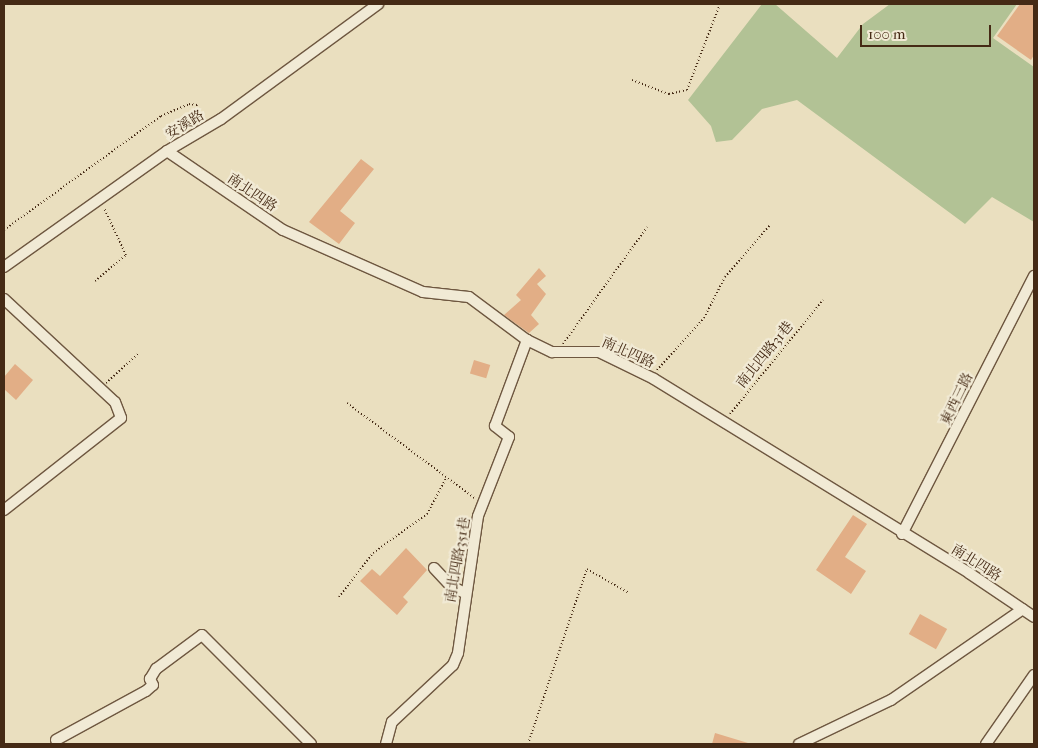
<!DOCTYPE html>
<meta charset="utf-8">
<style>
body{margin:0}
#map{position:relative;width:1038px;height:748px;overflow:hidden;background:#eadfbf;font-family:"IM FELL French Canon","Noto Serif TC",serif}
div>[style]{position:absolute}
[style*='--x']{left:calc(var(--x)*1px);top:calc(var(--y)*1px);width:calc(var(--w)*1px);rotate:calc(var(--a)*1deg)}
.green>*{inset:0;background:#b2c295}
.building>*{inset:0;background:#e2ae86;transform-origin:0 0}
.path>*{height:2px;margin-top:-1px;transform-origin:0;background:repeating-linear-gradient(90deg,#452a15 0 1px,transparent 0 3.5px)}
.roads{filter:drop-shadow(1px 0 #6e5740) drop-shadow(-1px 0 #6e5740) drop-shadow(0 1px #6e5740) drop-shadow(0 -1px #6e5740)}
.minor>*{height:10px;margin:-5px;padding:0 5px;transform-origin:5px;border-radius:5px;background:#f1ead5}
span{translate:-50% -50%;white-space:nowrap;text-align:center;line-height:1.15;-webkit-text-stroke:4.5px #f1ead5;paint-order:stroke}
.street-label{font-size:14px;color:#452a15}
.frame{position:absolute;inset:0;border:5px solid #452a15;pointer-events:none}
.scale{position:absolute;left:860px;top:25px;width:131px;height:22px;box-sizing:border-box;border:2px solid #452a15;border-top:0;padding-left:6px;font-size:15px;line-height:18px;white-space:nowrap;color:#452a15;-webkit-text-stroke:4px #f1ead5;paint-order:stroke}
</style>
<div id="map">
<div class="green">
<i style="clip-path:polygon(762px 4px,775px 4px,837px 58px,863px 24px,890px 4px,1017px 4px,993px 38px,1034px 67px,1034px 222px,992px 197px,965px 224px,797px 100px,762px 109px,732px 140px,716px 142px,711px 126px,688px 100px)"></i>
</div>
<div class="building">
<i style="clip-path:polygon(1020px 4px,1034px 4px,1034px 55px,1031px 60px,997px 36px)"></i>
<i style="clip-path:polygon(361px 159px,374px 169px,340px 211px,355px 223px,339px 244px,309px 222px)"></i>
<i style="clip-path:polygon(539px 268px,546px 276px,537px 284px,546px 294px,531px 315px,539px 324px,529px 333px,504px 315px,521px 300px,516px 295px)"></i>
<i style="left:474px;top:360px;width:17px;height:14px;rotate:17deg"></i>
<i style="clip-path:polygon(15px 364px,33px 380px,16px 400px,4px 389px,4px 377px)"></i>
<i style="clip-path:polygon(853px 515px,867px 524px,845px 557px,866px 571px,851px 594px,816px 570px)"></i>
<i style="clip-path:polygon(406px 548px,427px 570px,403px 597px,408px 602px,397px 615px,360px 581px,372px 569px,380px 576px)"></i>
<i style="left:920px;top:614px;width:31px;height:23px;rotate:29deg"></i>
<i style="clip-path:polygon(715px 733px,748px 743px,748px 744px,712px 744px)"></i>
</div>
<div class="path">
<i style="--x:632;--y:80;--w:40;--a:21"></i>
<i style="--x:669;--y:94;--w:18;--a:-13"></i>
<i style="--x:687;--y:90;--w:92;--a:-69"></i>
<i style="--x:4;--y:230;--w:194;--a:-36"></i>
<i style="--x:161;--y:116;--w:30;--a:-23"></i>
<i style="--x:189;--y:104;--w:8;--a:7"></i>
<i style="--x:197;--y:105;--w:25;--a:116"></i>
<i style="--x:95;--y:281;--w:40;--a:-40"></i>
<i style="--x:126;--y:255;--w:52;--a:-115.1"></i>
<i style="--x:563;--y:344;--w:144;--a:-54.3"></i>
<i style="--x:657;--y:370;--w:70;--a:-47.9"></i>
<i style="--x:704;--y:318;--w:46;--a:-62.9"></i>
<i style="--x:725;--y:277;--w:69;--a:-49.1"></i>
<i style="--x:106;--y:383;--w:45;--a:-42.3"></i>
<i style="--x:347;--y:403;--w:161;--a:36.7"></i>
<i style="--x:730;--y:414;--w:147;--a:-50.8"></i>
<i style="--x:339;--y:597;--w:56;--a:-52.3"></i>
<i style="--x:373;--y:553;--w:67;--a:-35.8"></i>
<i style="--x:427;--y:514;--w:40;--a:-62"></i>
<i style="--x:528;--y:744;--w:185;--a:-71.4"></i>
<i style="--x:587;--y:569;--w:48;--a:29.7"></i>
</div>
<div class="roads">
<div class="minor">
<i style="--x:167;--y:151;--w:140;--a:34.3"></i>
<i style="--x:283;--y:230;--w:153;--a:23.9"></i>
<i style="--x:423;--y:292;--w:46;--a:6.2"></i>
<i style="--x:469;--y:297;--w:72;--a:36.6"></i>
<i style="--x:527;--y:340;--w:28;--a:26"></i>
<i style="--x:552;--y:352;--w:47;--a:0"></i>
<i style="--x:599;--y:352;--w:61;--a:26.1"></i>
<i style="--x:654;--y:379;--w:370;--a:31.6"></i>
<i style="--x:969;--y:573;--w:78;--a:34.1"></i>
<i style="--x:4;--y:267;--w:200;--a:-35.4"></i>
<i style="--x:167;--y:151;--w:63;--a:-30.7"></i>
<i style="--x:221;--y:119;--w:195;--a:-36.2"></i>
<i style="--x:4;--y:299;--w:151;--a:42.9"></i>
<i style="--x:115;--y:402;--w:17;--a:69"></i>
<i style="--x:121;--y:418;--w:149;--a:141.8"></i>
<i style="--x:902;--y:534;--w:290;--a:-62.9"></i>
<i style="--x:434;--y:568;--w:25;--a:47"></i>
<i style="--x:451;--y:586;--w:16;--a:27"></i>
<i style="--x:56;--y:740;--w:102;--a:-28.6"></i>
<i style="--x:146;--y:691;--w:9;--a:-41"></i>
<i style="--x:153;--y:685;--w:7;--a:-117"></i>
<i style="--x:150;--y:679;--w:12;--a:-59"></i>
<i style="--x:156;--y:669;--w:57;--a:-36.5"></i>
<i style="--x:202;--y:635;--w:154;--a:45"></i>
<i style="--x:386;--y:744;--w:23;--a:-75"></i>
<i style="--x:392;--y:722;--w:83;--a:-43.1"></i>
<i style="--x:453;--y:665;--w:13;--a:-67"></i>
<i style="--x:458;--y:653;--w:138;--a:-81.7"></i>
<i style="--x:478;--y:516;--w:85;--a:-68.6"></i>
<i style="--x:509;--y:437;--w:18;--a:-142"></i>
<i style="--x:495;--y:426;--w:92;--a:-69.6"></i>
<i style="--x:799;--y:744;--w:102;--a:-25.6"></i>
<i style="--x:891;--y:700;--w:160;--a:-34.6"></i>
<i style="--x:986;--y:744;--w:84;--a:-55.2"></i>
</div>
</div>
<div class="street-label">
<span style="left:185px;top:125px;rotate:-31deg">安溪路</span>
<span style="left:252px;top:193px;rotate:34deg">南北四路</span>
<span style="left:628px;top:353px;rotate:24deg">南北四路</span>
<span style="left:765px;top:355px;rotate:-51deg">南北四路31巷</span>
<span style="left:957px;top:399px;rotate:-64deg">東西三路</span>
<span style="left:458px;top:560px;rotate:-80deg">南北四路351巷</span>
<span style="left:976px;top:563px;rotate:32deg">南北四路</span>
</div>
<div class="frame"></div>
<div class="scale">100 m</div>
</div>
